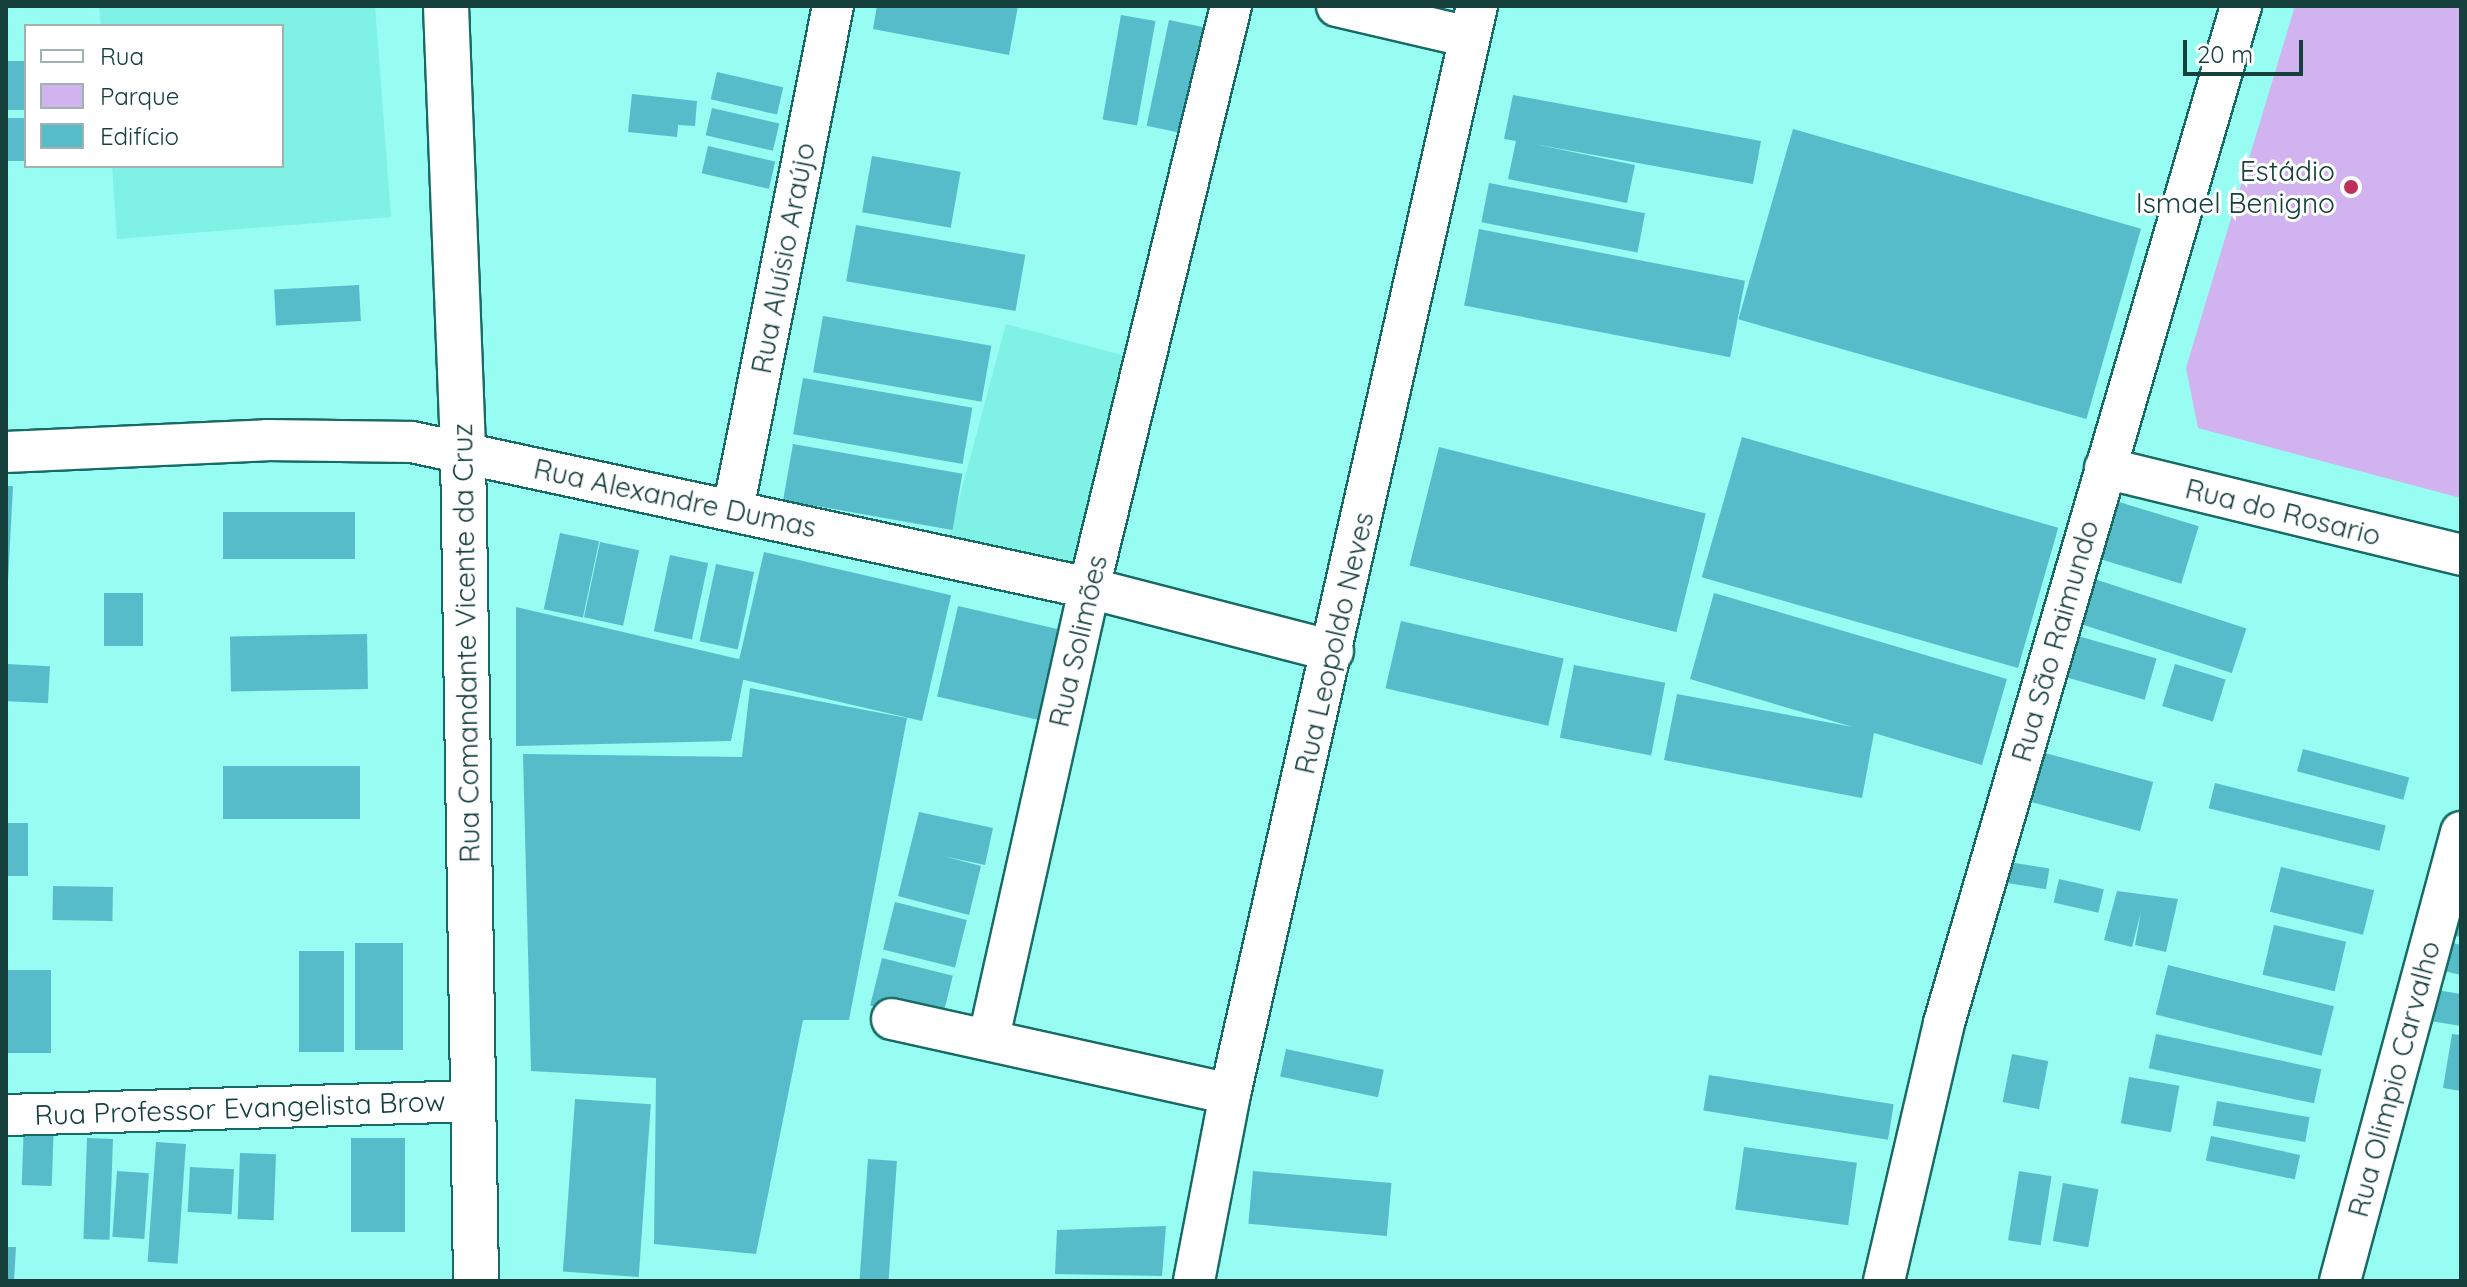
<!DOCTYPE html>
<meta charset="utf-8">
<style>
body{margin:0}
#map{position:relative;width:2467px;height:1287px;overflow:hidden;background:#97fcf1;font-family:Quicksand,sans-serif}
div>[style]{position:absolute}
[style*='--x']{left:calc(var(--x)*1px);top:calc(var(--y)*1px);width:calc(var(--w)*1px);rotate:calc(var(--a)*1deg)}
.built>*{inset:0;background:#7ff1e5;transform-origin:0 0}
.green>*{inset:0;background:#d0b3ef}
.building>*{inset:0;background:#57bcca;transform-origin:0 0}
.roads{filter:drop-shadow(2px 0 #186b65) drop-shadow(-2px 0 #186b65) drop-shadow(0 2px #186b65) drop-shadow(0 -2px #186b65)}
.street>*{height:40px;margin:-20px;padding:0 20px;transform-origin:20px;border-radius:20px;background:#fff}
.secondary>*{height:44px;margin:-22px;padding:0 22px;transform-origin:22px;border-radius:22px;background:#fff}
.dots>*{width:22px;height:22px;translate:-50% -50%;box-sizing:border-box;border:4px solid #fff;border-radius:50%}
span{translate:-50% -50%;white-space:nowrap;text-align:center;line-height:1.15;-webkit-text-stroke:6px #fff;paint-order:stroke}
.poi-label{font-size:28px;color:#15403c}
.right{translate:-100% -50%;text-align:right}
.street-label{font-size:28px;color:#15403c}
.frame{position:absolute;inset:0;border:8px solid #15403c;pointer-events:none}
.legend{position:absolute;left:24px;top:24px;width:260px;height:144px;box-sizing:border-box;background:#fff;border:2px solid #a1b3b1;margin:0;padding:10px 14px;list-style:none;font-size:24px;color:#15403c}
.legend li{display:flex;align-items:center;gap:16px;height:40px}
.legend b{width:40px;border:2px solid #a1b3b1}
.scale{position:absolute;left:2183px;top:40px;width:120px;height:36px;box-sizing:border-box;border:4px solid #15403c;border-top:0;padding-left:10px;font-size:24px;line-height:28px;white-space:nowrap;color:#15403c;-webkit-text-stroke:6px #fff;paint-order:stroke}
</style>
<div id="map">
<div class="built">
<i style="clip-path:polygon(99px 6px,375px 6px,391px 217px,117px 239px,112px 166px,282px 166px,282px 26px,101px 26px)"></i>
<i style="left:1006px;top:324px;width:140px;height:219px;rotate:15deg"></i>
</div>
<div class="green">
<i style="clip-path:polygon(2295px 6px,2461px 6px,2461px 498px,2198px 428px,2186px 368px)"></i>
</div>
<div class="building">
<i style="clip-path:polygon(877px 6px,1018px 6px,1009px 55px,873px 29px)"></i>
<i style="left:1121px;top:15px;width:35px;height:106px;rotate:10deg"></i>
<i style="left:1169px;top:20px;width:39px;height:108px;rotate:12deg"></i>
<i style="left:26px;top:61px;width:49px;height:20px;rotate:90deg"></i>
<i style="left:717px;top:72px;width:68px;height:28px;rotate:13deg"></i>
<i style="clip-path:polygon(632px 94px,697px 101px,695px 126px,678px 125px,677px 137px,628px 132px)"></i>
<i style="clip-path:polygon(1513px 95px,1761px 141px,1753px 184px,1534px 144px,1635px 165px,1627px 203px,1508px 179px,1516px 141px,1504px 139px)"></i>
<i style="left:712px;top:108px;width:69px;height:28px;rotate:13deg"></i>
<i style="left:26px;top:118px;width:43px;height:20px;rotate:90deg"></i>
<i style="left:1793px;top:129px;width:362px;height:198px;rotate:16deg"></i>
<i style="left:708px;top:146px;width:69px;height:28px;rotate:13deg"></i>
<i style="left:872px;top:156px;width:90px;height:57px;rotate:10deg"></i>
<i style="left:1489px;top:183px;width:159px;height:40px;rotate:11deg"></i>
<i style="left:856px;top:225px;width:172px;height:57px;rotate:10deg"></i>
<i style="left:1479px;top:229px;width:271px;height:78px;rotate:11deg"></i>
<i style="left:359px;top:285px;width:36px;height:85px;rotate:87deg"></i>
<i style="left:823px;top:316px;width:171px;height:57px;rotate:10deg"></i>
<i style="left:803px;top:378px;width:172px;height:57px;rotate:10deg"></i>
<i style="left:1742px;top:437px;width:329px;height:146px;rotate:16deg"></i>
<i style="left:793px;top:444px;width:172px;height:57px;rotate:10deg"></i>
<i style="left:1439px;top:447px;width:275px;height:122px;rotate:14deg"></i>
<i style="clip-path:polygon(6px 486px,13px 486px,8px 582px,6px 582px)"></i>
<i style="left:2106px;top:498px;width:97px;height:60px;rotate:17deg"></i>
<i style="left:355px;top:512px;width:47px;height:132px;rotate:90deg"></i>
<i style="left:560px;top:533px;width:40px;height:78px;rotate:12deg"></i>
<i style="left:600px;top:542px;width:40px;height:77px;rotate:12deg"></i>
<i style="left:764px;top:552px;width:192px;height:129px;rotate:13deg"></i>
<i style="left:670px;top:555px;width:39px;height:78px;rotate:12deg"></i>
<i style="left:716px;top:564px;width:39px;height:79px;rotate:12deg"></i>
<i style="left:2079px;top:574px;width:176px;height:47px;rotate:18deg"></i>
<i style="left:104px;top:593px;width:39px;height:53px"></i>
<i style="clip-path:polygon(1714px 593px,2007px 679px,1982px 765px,1874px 733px,1862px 798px,1664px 760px,1677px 694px,1853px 727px,1690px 679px)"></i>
<i style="left:958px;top:606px;width:111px;height:93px;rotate:13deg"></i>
<i style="clip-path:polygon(516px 607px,747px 661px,731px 741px,516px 746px)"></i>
<i style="left:1401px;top:621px;width:167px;height:69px;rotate:13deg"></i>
<i style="left:367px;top:634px;width:55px;height:137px;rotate:89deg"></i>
<i style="left:2071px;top:634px;width:89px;height:43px;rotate:16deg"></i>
<i style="left:6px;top:664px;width:44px;height:37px;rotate:3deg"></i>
<i style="left:2175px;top:664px;width:53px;height:44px;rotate:17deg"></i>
<i style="left:1574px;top:665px;width:93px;height:74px;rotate:11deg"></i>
<i style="clip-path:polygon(750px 688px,907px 718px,849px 1020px,803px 1020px,756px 1254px,654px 1244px,656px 1078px,531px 1071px,523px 754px,742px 757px)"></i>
<i style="left:2303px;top:749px;width:110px;height:23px;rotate:15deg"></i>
<i style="left:2045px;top:753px;width:112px;height:51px;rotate:15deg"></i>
<i style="left:223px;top:766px;width:137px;height:53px"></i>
<i style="left:2215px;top:783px;width:176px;height:26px;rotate:14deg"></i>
<i style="clip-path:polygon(919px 812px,993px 828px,985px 865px,943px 856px,981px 866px,969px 915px,898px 896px)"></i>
<i style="left:6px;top:823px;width:22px;height:53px"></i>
<i style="left:1996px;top:860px;width:54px;height:21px;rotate:9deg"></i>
<i style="left:2281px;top:867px;width:96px;height:46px;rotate:14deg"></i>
<i style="left:2059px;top:879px;width:46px;height:24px;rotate:13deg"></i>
<i style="left:53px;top:886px;width:60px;height:34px;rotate:1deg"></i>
<i style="clip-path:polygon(2117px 891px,2178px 899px,2166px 952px,2135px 945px,2141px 912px,2132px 947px,2104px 940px)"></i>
<i style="left:895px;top:902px;width:74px;height:49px;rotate:14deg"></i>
<i style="clip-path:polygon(2461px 907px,2461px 937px,2442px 934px)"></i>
<i style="left:2274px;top:925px;width:74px;height:51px;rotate:13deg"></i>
<i style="clip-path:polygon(2434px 938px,2461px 945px,2461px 975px,2427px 967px)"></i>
<i style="left:355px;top:943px;width:48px;height:107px"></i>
<i style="left:299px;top:951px;width:45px;height:101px"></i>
<i style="left:882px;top:958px;width:73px;height:49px;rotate:14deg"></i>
<i style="left:2168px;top:965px;width:171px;height:51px;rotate:14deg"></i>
<i style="left:6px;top:970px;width:45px;height:83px"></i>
<i style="clip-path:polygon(2424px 988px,2461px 994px,2461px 1026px,2418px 1019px)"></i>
<i style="left:2156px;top:1034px;width:169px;height:35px;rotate:12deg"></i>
<i style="clip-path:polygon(2452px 1034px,2461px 1035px,2461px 1091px,2443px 1088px)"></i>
<i style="left:1286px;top:1049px;width:100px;height:28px;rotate:12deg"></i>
<i style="left:2012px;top:1054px;width:37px;height:49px;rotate:11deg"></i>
<i style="left:1709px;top:1075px;width:187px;height:36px;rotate:9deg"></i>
<i style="left:2129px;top:1077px;width:51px;height:47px;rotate:10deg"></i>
<i style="left:575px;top:1099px;width:76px;height:173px;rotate:4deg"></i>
<i style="left:2217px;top:1101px;width:94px;height:25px;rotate:10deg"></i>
<i style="left:24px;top:1120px;width:30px;height:65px;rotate:2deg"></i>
<i style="left:2211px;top:1136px;width:91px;height:25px;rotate:12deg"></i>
<i style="left:87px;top:1138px;width:26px;height:101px;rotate:2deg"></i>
<i style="left:351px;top:1138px;width:54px;height:94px"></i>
<i style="left:156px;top:1142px;width:30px;height:120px;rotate:4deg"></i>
<i style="left:1744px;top:1147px;width:114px;height:63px;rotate:8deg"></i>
<i style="left:240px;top:1153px;width:36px;height:66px;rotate:2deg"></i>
<i style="left:868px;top:1159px;width:29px;height:122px;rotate:4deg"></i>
<i style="left:190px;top:1167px;width:44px;height:45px;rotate:3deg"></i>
<i style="left:117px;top:1171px;width:32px;height:66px;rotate:4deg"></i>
<i style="left:1253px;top:1171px;width:139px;height:53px;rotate:5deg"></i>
<i style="left:2019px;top:1171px;width:33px;height:70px;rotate:9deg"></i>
<i style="left:2063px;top:1183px;width:36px;height:59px;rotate:10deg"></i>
<i style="clip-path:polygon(1166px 1226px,1162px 1276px,1055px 1274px,1057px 1230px)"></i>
<i style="clip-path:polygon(6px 1247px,16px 1247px,14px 1281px,6px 1281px)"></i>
</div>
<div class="roads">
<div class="street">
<i style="--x:1337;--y:6;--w:136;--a:13.2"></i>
<i style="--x:6;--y:452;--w:261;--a:-2.6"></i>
<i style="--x:267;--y:440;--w:145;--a:0.8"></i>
<i style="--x:412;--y:442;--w:693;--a:12.17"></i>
<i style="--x:1089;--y:588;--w:252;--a:14.5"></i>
<i style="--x:2105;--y:468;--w:366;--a:13.7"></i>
<i style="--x:733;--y:510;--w:514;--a:-78.78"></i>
<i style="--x:892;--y:1019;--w:346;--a:12.5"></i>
<i style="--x:989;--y:1037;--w:460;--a:-77.4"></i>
<i style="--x:1089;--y:588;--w:599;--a:-76.29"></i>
<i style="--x:6;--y:1115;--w:467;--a:-1.7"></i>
<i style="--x:1194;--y:1281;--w:190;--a:-79.1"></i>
<i style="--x:1230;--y:1094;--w:1116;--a:-77.21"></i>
<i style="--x:1884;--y:1281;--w:265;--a:-76.9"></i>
<i style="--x:1944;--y:1023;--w:1059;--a:-73.72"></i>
<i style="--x:2340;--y:1281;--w:465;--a:-74.9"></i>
</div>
<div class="secondary">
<i style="--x:446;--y:6;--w:446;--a:87.8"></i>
<i style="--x:463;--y:452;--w:829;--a:89.1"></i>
</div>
</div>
<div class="dots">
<i style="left:2351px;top:187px;background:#be2f5c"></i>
</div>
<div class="poi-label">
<span class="right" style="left:2335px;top:187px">Estádio<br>Ismael Benigno</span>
</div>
<div class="street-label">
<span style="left:783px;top:258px;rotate:-79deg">Rua Aluísio Araújo</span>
<span style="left:675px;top:498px;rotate:12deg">Rua Alexandre Dumas</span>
<span style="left:2283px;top:512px;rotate:14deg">Rua do Rosario</span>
<span style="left:1078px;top:641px;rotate:-77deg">Rua Solimões</span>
<span style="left:2055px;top:641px;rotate:-74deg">Rua São Raimundo</span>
<span style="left:466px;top:643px;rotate:-91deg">Rua Comandante Vicente da Cruz</span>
<span style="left:1334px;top:643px;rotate:-77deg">Rua Leopoldo Neves</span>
<span style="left:2394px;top:1079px;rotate:-75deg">Rua Olimpio Carvalho</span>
<span style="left:240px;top:1108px;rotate:-2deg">Rua Professor Evangelista Brow</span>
</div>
<div class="frame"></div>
<ul class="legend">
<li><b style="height:10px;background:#fff"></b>Rua</li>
<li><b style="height:22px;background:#d0b3ef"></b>Parque</li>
<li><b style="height:22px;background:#57bcca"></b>Edifício</li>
</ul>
<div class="scale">20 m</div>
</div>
